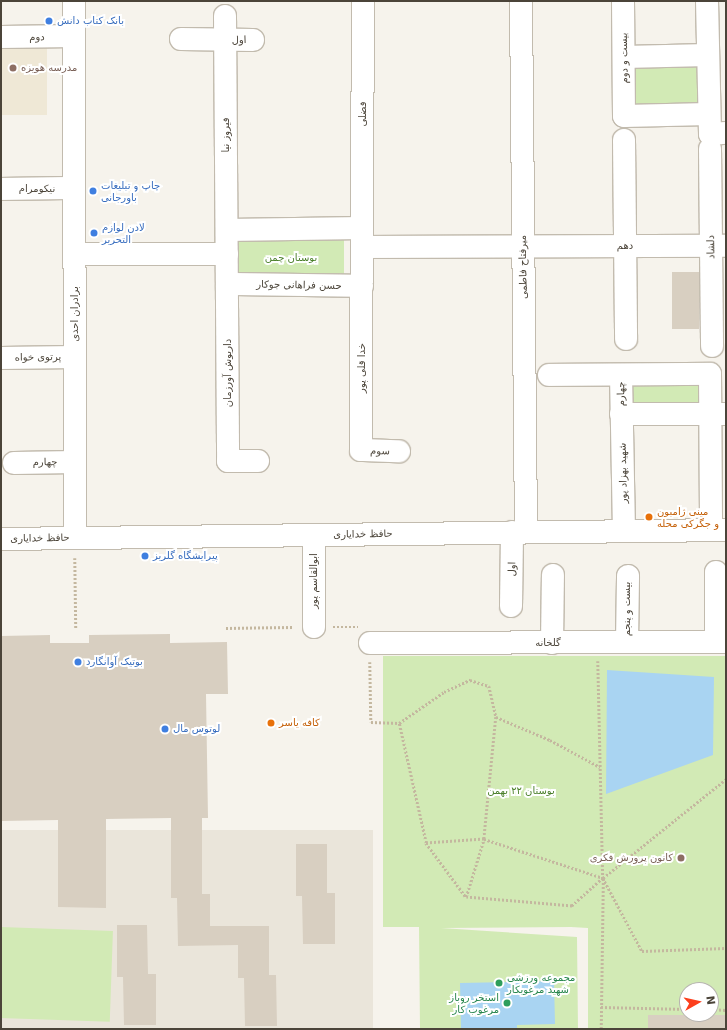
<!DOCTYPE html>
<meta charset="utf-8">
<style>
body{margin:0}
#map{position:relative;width:727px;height:1030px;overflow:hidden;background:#f6f3ec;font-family:"DejaVu Sans",Vazirmatn,sans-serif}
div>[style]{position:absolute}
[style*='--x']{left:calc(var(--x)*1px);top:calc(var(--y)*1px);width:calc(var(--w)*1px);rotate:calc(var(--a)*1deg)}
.residential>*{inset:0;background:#eae5da;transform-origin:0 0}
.education>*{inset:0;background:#efe8d6;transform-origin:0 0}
.green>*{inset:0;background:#d2eab5;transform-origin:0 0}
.water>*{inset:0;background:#a9d4f2}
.building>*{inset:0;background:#d8cfc1;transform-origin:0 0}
.path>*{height:2.5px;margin-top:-1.25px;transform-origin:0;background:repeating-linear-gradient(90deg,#c4b79f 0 2px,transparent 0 4px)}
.roads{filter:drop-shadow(1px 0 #c2bbae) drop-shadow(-1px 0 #c2bbae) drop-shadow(0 1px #c2bbae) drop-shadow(0 -1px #c2bbae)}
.minor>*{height:22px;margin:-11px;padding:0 11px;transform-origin:11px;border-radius:11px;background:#fff}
.dots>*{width:11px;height:11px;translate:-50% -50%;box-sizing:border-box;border:2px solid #fff;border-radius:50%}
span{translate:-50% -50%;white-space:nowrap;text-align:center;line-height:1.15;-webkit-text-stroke:4px #fff;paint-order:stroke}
.shop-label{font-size:10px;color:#366cbe}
.left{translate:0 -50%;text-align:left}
.street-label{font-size:10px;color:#4b4439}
.education-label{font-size:10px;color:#785e54}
.right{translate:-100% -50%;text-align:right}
.park-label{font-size:10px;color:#4a7f2a}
.food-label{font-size:10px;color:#c56008}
.leisure-label{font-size:10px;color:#27864d}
.frame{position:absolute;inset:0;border:2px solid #4b4439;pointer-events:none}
.north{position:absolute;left:679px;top:982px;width:40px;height:40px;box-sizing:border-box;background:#fff;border:1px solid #b7b4b0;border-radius:50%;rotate:82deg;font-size:11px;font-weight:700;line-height:16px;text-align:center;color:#4b4439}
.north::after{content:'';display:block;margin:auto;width:14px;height:18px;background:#fc3f1d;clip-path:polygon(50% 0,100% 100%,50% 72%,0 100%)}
</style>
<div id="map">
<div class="residential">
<i style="left:373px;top:830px;width:199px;height:372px;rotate:90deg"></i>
</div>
<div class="education">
<i style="left:1px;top:29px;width:46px;height:86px"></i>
</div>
<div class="green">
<i style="left:631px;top:64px;width:70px;height:44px"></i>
<i style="left:238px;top:239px;width:106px;height:38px"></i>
<i style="left:704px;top:377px;width:30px;height:74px;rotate:90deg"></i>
<i style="clip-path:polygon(evenodd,383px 656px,726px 656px,726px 1029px,588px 1029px,588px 928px,571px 927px,441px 928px,577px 937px,578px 1029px,420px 1029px,419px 927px,383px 927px,383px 656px,687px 990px,711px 990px,711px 1014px,687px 1014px,687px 990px)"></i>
<i style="left:1px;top:927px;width:112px;height:91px;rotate:2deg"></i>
</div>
<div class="water">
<i style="clip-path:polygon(607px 670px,714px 677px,713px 755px,606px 794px)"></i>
<i style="clip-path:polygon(554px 981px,555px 1024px,517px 1025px,517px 1029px,461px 1029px,460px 983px)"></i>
</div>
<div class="building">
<i style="left:672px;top:272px;width:27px;height:57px"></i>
<i style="clip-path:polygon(170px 634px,170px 643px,227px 642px,228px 694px,206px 694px,208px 818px,202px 818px,202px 894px,210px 894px,210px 926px,269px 926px,269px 975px,276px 975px,277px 1026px,245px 1026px,244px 978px,238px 978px,238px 945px,178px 946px,177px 898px,171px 898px,171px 818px,106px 819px,106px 908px,58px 907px,58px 820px,1px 821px,1px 636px,50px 635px,50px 643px,89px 643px,89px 635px)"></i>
<i style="clip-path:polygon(296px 844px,327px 844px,327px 893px,335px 893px,335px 944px,303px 944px,302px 896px,296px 896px)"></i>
<i style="clip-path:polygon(117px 925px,147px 925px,148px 974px,156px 974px,156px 1025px,124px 1025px,123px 977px,117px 977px)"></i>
<i style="left:648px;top:1015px;width:78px;height:14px"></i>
</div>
<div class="path">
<i style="--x:75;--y:558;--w:70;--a:89.2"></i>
<i style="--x:333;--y:627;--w:25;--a:0"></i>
<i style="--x:226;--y:628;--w:68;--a:-0.8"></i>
<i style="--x:598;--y:661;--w:217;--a:88.7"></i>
<i style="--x:603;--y:878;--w:158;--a:-38.8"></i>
<i style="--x:370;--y:662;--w:60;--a:89"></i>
<i style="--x:371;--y:722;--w:28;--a:2"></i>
<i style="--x:399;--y:723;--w:55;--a:-34.6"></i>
<i style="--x:444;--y:692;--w:29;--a:-25"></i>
<i style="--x:470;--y:680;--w:20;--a:18"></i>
<i style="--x:489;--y:686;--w:32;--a:77"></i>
<i style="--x:496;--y:717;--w:123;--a:95.6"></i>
<i style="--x:484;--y:839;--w:58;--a:176.1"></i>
<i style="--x:426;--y:843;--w:123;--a:-102.7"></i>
<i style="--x:496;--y:717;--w:59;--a:23.1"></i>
<i style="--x:550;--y:740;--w:57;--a:28.4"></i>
<i style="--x:426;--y:843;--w:67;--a:53.5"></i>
<i style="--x:466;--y:897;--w:61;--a:-72.8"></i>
<i style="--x:484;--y:839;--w:125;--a:18.1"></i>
<i style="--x:603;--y:878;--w:42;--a:137.9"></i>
<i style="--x:572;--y:906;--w:106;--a:-175.1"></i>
<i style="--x:603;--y:878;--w:83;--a:61.9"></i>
<i style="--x:642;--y:951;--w:84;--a:-2"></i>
<i style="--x:601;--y:1007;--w:86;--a:1.3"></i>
<i style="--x:711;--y:1009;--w:15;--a:4"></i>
<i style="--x:601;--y:1029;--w:151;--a:-89.2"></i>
</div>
<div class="roads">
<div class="minor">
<i style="--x:74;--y:1;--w:537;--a:89.89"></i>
<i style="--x:363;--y:1;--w:449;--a:90.3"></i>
<i style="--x:361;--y:450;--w:38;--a:2"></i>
<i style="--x:521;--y:1;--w:531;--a:89.46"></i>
<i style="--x:623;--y:1;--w:115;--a:89.5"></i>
<i style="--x:624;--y:116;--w:85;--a:-1.3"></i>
<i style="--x:707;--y:1;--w:133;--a:88.7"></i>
<i style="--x:710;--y:134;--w:16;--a:-4"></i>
<i style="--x:225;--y:16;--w:445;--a:89.6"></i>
<i style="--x:228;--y:461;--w:30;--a:0"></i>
<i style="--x:1;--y:37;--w:73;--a:-0.8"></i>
<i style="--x:181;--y:39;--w:72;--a:0.8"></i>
<i style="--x:624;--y:57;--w:84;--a:-1.4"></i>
<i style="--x:624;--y:140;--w:199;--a:89.4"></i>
<i style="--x:710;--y:149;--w:197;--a:89.4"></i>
<i style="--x:1;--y:189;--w:73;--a:-0.8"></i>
<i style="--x:227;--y:230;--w:135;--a:-0.8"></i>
<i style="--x:362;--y:247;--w:364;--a:-0.2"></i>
<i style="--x:75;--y:254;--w:152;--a:0"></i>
<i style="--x:227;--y:284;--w:135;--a:0.8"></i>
<i style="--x:1;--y:358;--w:74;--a:-0.8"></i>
<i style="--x:549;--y:375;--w:161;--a:-0.4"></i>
<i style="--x:710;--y:374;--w:156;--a:89.6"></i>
<i style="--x:621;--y:375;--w:156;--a:88.9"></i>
<i style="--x:621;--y:414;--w:105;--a:0"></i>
<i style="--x:14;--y:463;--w:61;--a:-0.9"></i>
<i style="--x:1;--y:539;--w:725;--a:-0.71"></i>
<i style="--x:511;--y:606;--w:74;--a:-89.2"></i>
<i style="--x:314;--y:627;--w:92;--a:-90"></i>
<i style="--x:627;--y:642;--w:66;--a:-89.1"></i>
<i style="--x:716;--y:642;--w:70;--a:-90"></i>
<i style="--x:370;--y:643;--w:356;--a:-0.2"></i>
<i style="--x:552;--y:643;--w:68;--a:-89.2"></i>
</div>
</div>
<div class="dots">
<i style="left:49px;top:21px;background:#3f7fe0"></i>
<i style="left:13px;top:68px;background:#8d6e63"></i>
<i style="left:93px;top:191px;background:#3f7fe0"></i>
<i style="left:94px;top:233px;background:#3f7fe0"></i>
<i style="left:649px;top:517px;background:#e8710a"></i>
<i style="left:145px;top:556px;background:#3f7fe0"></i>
<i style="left:78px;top:662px;background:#3f7fe0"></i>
<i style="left:271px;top:723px;background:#e8710a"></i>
<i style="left:165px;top:729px;background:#3f7fe0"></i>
<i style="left:681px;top:858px;background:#8d6e63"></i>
<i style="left:499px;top:983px;background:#2e9e5b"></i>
<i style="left:507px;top:1003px;background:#2e9e5b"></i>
</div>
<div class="shop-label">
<span class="left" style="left:57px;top:21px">بانک کتاب دانش</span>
<span class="left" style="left:101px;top:191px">چاپ و تبلیغات<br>باورجانی</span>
<span class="left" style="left:102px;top:233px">لادن لوازم<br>التحریر</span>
<span class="left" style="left:153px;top:556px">پیرایشگاه گلریز</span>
<span class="left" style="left:86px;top:662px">بوتیک آوانگارد</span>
<span class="left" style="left:173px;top:729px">لوتوس مال</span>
</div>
<div class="street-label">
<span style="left:37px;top:37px;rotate:-1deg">دوم</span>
<span style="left:239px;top:40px;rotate:-2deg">اول</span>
<span style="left:624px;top:58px;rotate:-91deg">بیست و دوم</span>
<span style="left:363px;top:114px;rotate:-90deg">فضلی</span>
<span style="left:226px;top:135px;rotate:-90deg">فیروز نیا</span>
<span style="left:37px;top:189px">نیکومرام</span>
<span style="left:625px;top:246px">دهم</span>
<span style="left:711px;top:247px;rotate:-91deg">دلشاد</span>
<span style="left:523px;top:267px;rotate:-91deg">میرفتاح فاطمی</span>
<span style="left:299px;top:285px;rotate:1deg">حسن فراهانی جوکار</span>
<span style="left:75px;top:314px;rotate:-90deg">برادران احدی</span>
<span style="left:38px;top:357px;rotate:-1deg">پرتوی خواه</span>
<span style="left:362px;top:368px;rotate:-90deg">خدا قلی پور</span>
<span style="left:228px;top:373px;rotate:-90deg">داریوش آورزمان</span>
<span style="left:621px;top:394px;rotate:-91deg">چهارم</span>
<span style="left:380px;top:451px;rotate:1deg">سوم</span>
<span style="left:45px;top:462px;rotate:-1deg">چهارم</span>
<span style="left:623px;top:473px;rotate:-91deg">شهید بهزاد پور</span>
<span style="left:363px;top:534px;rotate:-1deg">حافظ خدایاری</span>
<span style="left:40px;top:538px;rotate:-1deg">حافظ خدایاری</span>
<span style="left:512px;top:569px;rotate:-89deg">اول</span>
<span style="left:314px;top:581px;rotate:-90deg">ابوالقاسم پور</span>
<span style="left:627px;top:609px;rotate:-90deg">بیست و پنجم</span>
<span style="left:548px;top:643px">گلخانه</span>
</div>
<div class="education-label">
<span class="left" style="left:21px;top:68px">مدرسه هویزه</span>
<span class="right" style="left:673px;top:858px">کانون پرورش فکری</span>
</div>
<div class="park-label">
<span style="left:291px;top:258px">بوستان چمن</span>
<span style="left:521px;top:791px">بوستان ۲۲ بهمن</span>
</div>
<div class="food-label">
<span class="left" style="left:657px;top:517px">مینی ژامبون<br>و جگرکی محله</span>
<span class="left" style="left:279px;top:723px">کافه یاسر</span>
</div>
<div class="leisure-label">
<span class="left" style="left:507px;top:983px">مجموعه ورزشی<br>شهید مرغوبکار</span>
<span class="right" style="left:499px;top:1003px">استخر روباز<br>مرغوب کار</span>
</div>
<div class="frame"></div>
<div class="north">N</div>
</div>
